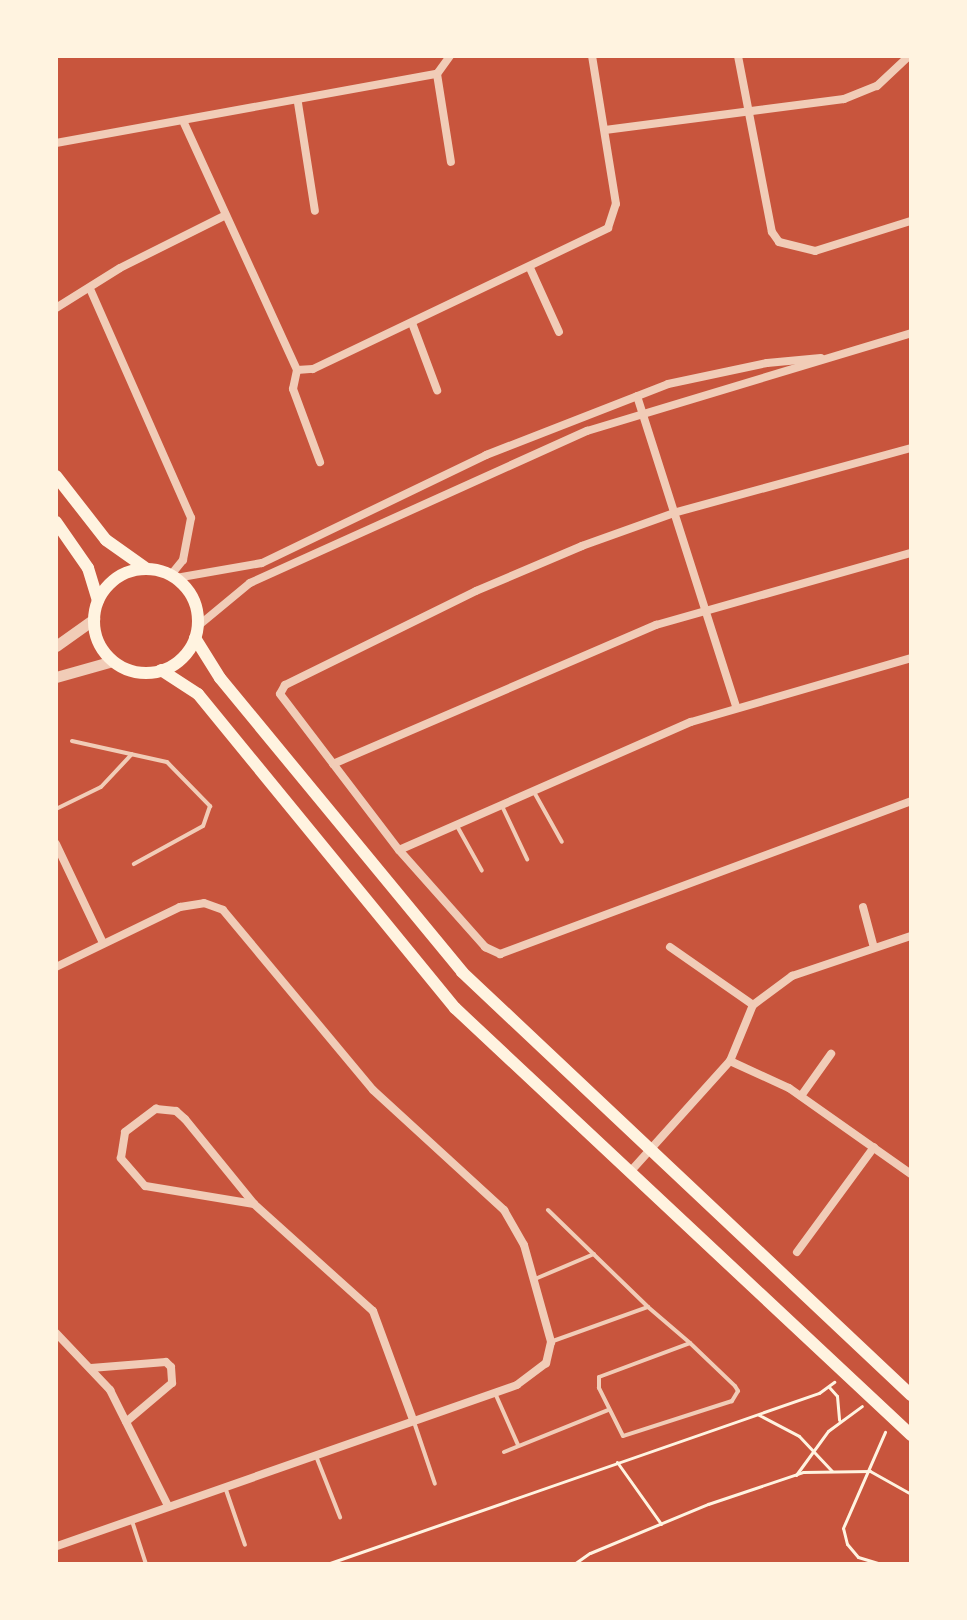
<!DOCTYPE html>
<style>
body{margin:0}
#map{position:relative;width:967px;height:1620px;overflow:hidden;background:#c8553d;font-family:"PT Sans",sans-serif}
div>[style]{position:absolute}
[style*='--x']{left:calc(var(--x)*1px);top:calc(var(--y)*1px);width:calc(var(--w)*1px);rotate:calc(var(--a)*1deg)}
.path>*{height:3px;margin:-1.5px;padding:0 1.5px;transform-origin:1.5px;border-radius:1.5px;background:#fff3e0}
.service>*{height:4px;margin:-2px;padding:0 2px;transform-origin:2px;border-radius:2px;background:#f1ccb7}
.minor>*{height:8px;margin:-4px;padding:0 4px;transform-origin:4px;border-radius:4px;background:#f1ccb7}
.tertiary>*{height:11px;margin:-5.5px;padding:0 5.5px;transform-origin:5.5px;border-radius:5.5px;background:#f1ccb7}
.secondary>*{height:12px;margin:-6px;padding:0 6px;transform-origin:6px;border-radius:6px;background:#fff3e0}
.secondary>.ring{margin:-6px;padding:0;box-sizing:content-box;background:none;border:12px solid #fff3e0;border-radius:50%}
span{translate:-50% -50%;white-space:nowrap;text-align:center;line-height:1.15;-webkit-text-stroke:7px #fff3e0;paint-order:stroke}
.frame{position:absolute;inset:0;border:58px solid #fff3e0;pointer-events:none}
</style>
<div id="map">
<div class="path">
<i style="--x:829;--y:1387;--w:12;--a:48"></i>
<i style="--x:837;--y:1396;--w:24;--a:85"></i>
<i style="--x:759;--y:1415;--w:45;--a:27.7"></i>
<i style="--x:799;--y:1436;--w:48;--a:46.7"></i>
<i style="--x:617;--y:1462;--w:76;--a:54.6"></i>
<i style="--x:796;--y:1475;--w:54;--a:-54"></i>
<i style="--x:828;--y:1431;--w:42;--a:-36.3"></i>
<i style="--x:327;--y:1564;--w:521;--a:-19.17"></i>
<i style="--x:819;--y:1393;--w:19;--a:-36"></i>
<i style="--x:574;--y:1564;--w:19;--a:-35"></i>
<i style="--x:590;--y:1553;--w:128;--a:-22.6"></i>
<i style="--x:708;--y:1504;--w:100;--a:-18.6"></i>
<i style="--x:803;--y:1472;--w:67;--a:-0.9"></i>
<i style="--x:870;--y:1471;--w:47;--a:29.3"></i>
<i style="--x:881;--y:1564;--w:24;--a:-163"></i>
<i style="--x:858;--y:1557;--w:17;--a:-130"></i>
<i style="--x:847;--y:1544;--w:16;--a:-104"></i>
<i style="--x:843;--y:1528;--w:105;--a:-66.4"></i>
</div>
<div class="service">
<i style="--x:72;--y:741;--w:97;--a:12.5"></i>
<i style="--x:167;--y:762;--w:62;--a:45.7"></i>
<i style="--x:210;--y:806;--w:21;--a:109"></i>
<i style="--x:203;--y:826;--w:79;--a:151.2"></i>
<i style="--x:534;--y:792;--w:57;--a:60.8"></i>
<i style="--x:502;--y:806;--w:59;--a:64.7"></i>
<i style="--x:56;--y:809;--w:50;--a:-26.1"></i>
<i style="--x:101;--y:787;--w:45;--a:-46.8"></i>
<i style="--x:457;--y:826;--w:51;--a:60.9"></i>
<i style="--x:548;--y:1210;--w:139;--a:44.1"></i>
<i style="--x:648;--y:1307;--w:55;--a:40.6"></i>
<i style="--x:690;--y:1343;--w:62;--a:43.7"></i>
<i style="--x:735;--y:1386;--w:6;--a:59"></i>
<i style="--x:738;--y:1391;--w:12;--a:121"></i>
<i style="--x:732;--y:1401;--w:114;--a:162.2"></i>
<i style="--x:623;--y:1436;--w:54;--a:-116.6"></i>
<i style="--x:599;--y:1388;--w:11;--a:-90"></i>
<i style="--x:599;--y:1377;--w:97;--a:-20.5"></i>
<i style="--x:535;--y:1279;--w:64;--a:-23"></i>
<i style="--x:553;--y:1341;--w:101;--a:-19.7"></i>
<i style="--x:495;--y:1393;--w:57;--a:66.1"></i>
<i style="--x:414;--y:1422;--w:65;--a:71.3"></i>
<i style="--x:504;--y:1452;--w:112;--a:-22"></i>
<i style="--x:316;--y:1456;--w:66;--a:68.5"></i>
<i style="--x:225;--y:1487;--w:61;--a:71"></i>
<i style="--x:132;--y:1521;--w:45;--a:72"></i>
</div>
<div class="minor">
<i style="--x:450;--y:56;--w:22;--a:126"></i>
<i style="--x:437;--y:74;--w:89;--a:81"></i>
<i style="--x:738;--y:56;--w:179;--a:79.1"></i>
<i style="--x:772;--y:232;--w:12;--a:55"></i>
<i style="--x:779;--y:242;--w:37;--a:14"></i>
<i style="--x:815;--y:251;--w:101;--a:-17.4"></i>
<i style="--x:298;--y:103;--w:109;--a:81.1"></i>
<i style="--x:184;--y:123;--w:272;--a:65.4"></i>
<i style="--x:297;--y:370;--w:16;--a:-4"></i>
<i style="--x:313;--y:369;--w:327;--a:-25.5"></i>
<i style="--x:608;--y:228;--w:25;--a:-72"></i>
<i style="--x:616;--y:204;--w:150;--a:-99.2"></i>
<i style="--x:605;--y:130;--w:241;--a:-7.4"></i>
<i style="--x:844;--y:99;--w:35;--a:-22"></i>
<i style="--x:877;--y:86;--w:44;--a:-43.2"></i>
<i style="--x:56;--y:143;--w:387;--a:-10.3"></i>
<i style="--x:530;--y:268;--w:70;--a:65.6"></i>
<i style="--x:91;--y:291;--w:248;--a:66.2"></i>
<i style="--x:191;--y:518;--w:43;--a:100.8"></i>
<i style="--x:183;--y:560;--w:19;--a:129"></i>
<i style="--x:56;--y:308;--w:75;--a:-32"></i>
<i style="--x:120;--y:268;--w:116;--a:-26.6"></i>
<i style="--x:412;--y:323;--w:72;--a:69.5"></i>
<i style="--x:297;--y:370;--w:19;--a:102"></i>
<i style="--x:293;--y:389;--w:78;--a:69.7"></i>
<i style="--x:637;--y:396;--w:325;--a:72.3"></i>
<i style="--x:911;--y:448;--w:246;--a:164.7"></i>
<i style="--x:674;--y:513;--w:98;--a:160.3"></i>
<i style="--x:582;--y:546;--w:115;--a:157"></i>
<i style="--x:476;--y:591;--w:213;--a:153.8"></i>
<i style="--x:285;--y:685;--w:10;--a:119"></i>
<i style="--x:280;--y:694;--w:196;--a:52.7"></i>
<i style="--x:399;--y:850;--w:130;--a:48.4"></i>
<i style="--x:485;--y:947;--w:17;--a:25"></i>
<i style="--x:500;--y:954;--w:439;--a:-20.4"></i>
<i style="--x:176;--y:578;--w:87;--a:-9.9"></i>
<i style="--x:262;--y:563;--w:249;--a:-25.7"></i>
<i style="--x:486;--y:455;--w:195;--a:-21.3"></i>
<i style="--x:668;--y:384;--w:101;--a:-12"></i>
<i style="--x:767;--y:363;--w:54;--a:-5.3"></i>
<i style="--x:198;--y:626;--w:67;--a:-39.6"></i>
<i style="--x:250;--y:583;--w:370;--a:-24.3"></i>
<i style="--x:587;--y:431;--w:338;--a:-16.8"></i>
<i style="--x:333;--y:764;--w:352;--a:-23.3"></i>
<i style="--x:656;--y:625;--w:265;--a:-15.8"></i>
<i style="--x:56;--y:844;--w:110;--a:64.6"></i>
<i style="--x:399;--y:850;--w:319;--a:-23.7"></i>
<i style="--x:691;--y:722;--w:229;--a:-16.2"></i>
<i style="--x:863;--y:907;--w:42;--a:75"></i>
<i style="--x:670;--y:947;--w:101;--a:34.9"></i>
<i style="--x:753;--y:1005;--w:49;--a:-36.6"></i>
<i style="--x:792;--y:976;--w:126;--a:-18.6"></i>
<i style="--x:56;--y:967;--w:138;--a:-25.8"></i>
<i style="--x:180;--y:907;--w:24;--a:-9"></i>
<i style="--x:204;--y:903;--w:20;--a:20"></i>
<i style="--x:223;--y:910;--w:234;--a:50.2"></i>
<i style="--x:373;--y:1090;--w:178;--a:42.5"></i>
<i style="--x:504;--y:1210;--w:40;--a:60.3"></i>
<i style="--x:524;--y:1245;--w:101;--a:74.4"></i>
<i style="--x:551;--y:1342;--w:22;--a:103"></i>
<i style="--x:546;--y:1363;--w:36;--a:143"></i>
<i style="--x:517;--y:1385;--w:488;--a:160.7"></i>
<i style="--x:730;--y:1061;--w:65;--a:24.6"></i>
<i style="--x:789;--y:1088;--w:149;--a:35.2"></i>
<i style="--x:801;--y:1096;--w:52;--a:-54.5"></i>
<i style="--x:630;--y:1172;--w:149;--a:-48"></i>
<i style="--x:730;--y:1061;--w:61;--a:-67.7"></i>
<i style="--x:254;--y:1204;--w:110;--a:-170.6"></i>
<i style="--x:145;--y:1186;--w:37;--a:-131"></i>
<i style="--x:121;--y:1158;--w:26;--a:-81"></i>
<i style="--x:125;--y:1132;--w:39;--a:-37"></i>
<i style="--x:156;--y:1109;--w:20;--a:6"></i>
<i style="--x:176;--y:1111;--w:12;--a:42"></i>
<i style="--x:185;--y:1119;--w:109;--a:50.9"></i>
<i style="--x:254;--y:1204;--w:160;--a:42"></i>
<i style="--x:373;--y:1311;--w:116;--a:69.8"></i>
<i style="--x:797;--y:1252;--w:130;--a:-53.7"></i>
<i style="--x:56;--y:1333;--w:79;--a:46.5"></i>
<i style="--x:110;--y:1390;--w:130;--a:63.4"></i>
<i style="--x:91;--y:1368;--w:75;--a:-4.6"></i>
<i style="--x:166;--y:1362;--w:7;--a:45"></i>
<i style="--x:171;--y:1367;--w:16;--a:86"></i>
<i style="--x:172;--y:1383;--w:60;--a:139.7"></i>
</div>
<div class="tertiary">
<i style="--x:56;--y:646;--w:47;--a:-35.4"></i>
<i style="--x:56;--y:677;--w:59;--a:-15.7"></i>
</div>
<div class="secondary">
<i style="--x:56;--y:476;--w:81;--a:52"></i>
<i style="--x:106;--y:540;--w:50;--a:35.3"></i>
<i style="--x:56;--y:522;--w:56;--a:55.2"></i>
<i style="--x:88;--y:568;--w:34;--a:73"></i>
<i class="ring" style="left:94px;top:569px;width:92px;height:92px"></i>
<i style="--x:195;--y:638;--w:47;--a:58"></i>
<i style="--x:220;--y:678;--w:381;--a:50.5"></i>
<i style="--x:462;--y:972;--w:617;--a:43.29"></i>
<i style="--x:161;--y:670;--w:44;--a:33"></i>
<i style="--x:198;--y:694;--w:406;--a:50.7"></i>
<i style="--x:455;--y:1008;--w:625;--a:43.12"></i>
</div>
<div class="frame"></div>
</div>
